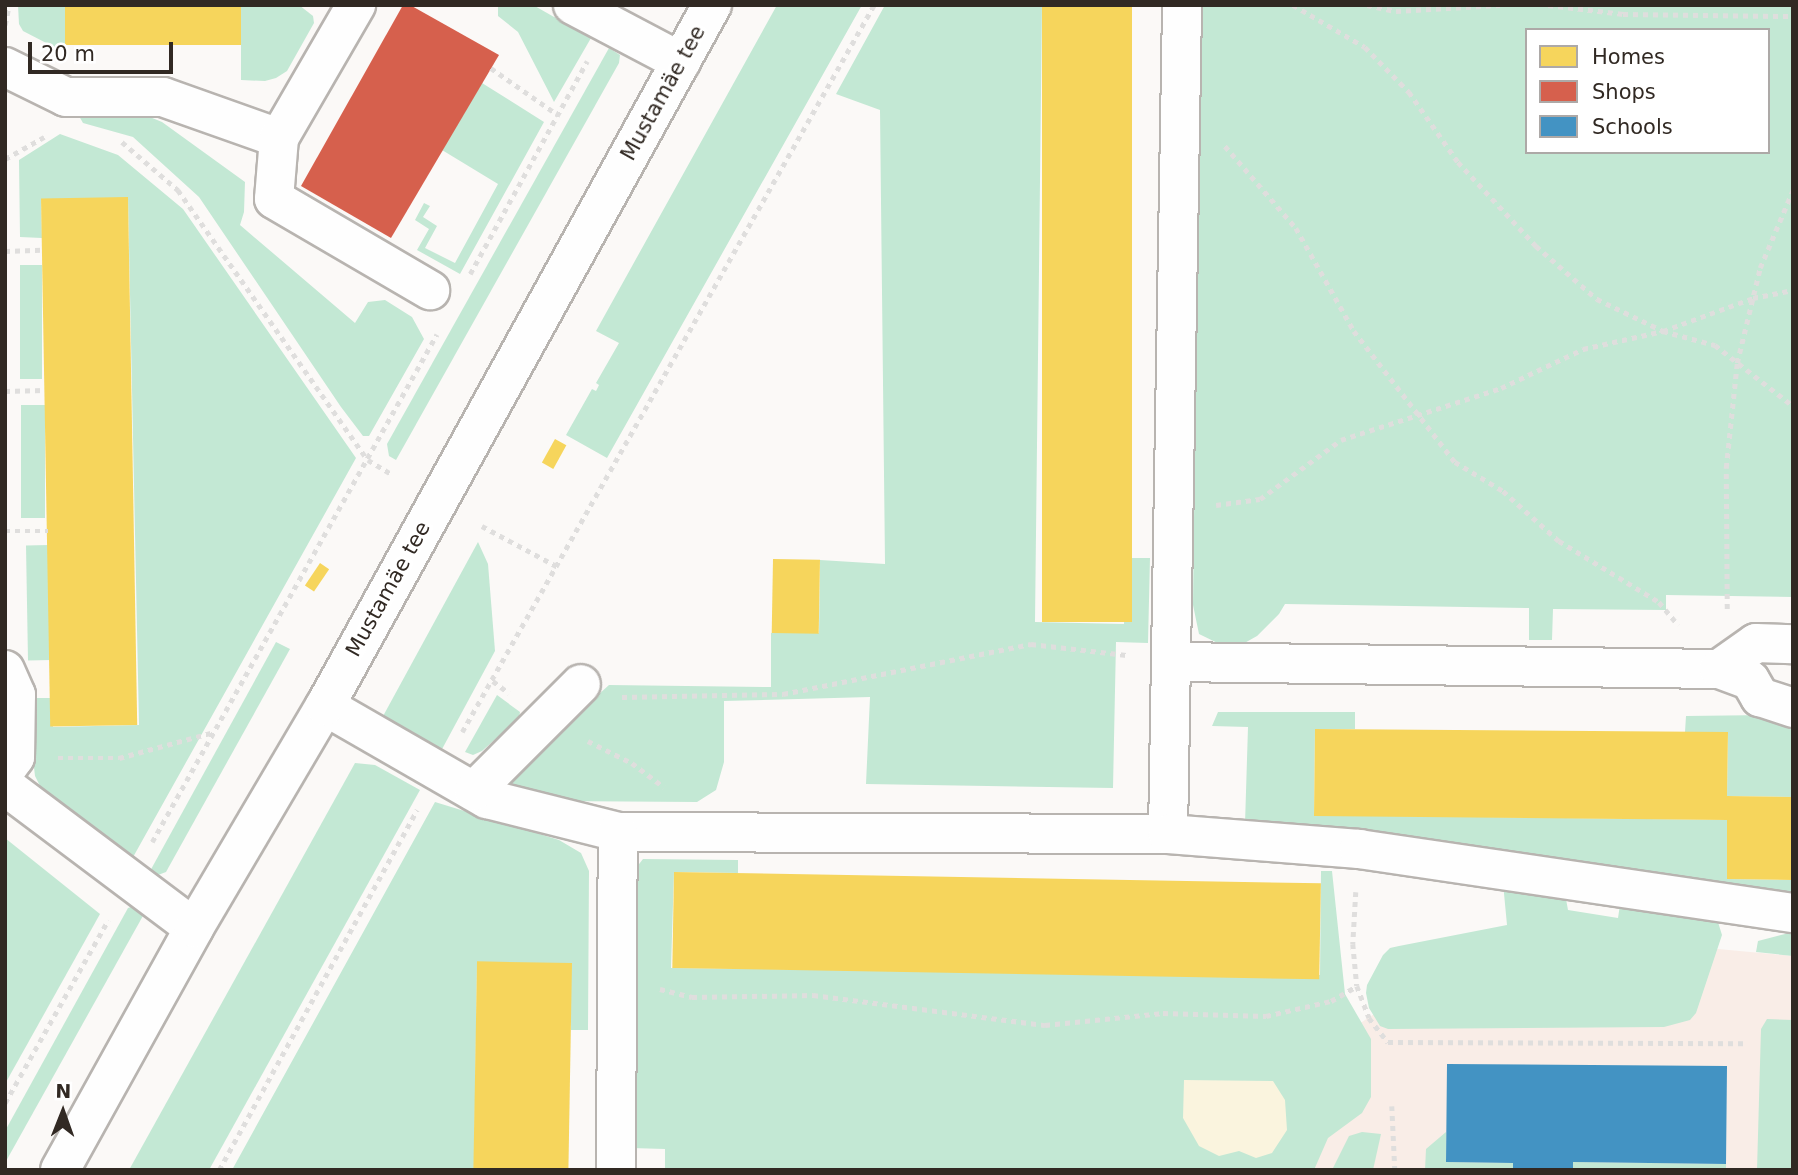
<!DOCTYPE html>
<meta charset="utf-8">
<style>
body{margin:0}
#map{position:relative;width:1798px;height:1175px;overflow:hidden;background:#fbf9f7;font-family:"DejaVu Sans",sans-serif}
div>[style]{position:absolute}
[style*='--x']{left:calc(var(--x)*1px);top:calc(var(--y)*1px);width:calc(var(--w)*1px);rotate:calc(var(--a)*1deg)}
.education>*{inset:0;background:#f9ede7}
.green>*{inset:0;background:#c3e8d4;transform-origin:0 0}
.sand>*{inset:0;background:#faf4de}
.homes>*{inset:0;background:#f6d55c;transform-origin:0 0}
.shops>*{inset:0;background:#d6604d}
.schools>*{inset:0;background:#4393c3}
.path>*{height:4.5px;margin-top:-2.25px;transform-origin:0;background:repeating-linear-gradient(90deg,#dfdedd 0 5px,transparent 0 10px)}
.roads{filter:drop-shadow(2px 0 #b8b4b0) drop-shadow(-2px 0 #b8b4b0) drop-shadow(0 2px #b8b4b0) drop-shadow(0 -2px #b8b4b0)}
.minor>*{height:38px;margin:-19px;padding:0 19px;transform-origin:19px;border-radius:19px;background:#fefefe}
.major>*{height:38px;margin:-19px;padding:0 19px;transform-origin:19px;border-radius:19px;background:#fefefe}
span{translate:-50% -50%;white-space:nowrap;text-align:center;line-height:1.15;-webkit-text-stroke:7px #fff;paint-order:stroke}
.street-label{font-size:21px;color:#312923}
.frame{position:absolute;inset:0;border:7px solid #312923;pointer-events:none}
.legend{position:absolute;left:1525px;top:28px;width:245px;height:126px;box-sizing:border-box;background:#fff;border:2px solid #ada9a7;margin:0;padding:9px 12px;list-style:none;font-size:21px;color:#312923}
.legend li{display:flex;align-items:center;gap:14px;height:35px}
.legend b{width:35px;border:2px solid #ada9a7}
.north{position:absolute;left:28px;top:1077px;width:70px;height:70px;-webkit-text-stroke:5px #fff;paint-order:stroke;rotate:1deg;font-size:19px;font-weight:700;line-height:28px;text-align:center;color:#312923}
.north::after{content:'';display:block;margin:auto;width:24px;height:32px;background:#312923;clip-path:polygon(50% 0,100% 100%,50% 72%,0 100%)}
.scale{position:absolute;left:28px;top:42px;width:145px;height:32px;box-sizing:border-box;border:4px solid #312923;border-top:0;padding-left:9px;font-size:21px;line-height:24px;white-space:nowrap;color:#312923;-webkit-text-stroke:5px #fff;paint-order:stroke}
</style>
<div id="map">
<div class="education">
<i style="clip-path:polygon(1503px 929px,1793px 956px,1793px 1170px,1019px 1170px,1258px 1052px,1362px 1022px)"></i>
</div>
<div class="green">
<i style="clip-path:polygon(18px 5px,65px 5px,65px 45px,54px 47px,23px 31px,19px 24px)"></i>
<i style="clip-path:polygon(241px 5px,299px 5px,313px 16px,314px 23px,287px 71px,276px 78px,265px 81px,241px 80px)"></i>
<i style="clip-path:polygon(533px 5px,591px 38px,554px 102px,518px 32px,498px 16px,498px 5px)"></i>
<i style="clip-path:polygon(777px 5px,862px 5px,607px 458px,566px 435px,592px 389px,596px 391px,599px 385px,596px 383px,619px 343px,596px 331px)"></i>
<i style="clip-path:polygon(885px 5px,1042px 5px,1035px 622px,1124px 624px,1126px 558px,1150px 558px,1148px 643px,1116px 642px,1113px 788px,866px 784px,870px 697px,724px 701px,724px 762px,716px 790px,697px 802px,552px 801px,505px 791px,508px 773px,521px 765px,609px 685px,771px 687px,771px 633px,819px 633px,820px 560px,885px 564px,880px 110px,836px 94px)"></i>
<i style="clip-path:polygon(evenodd,1200px 5px,1793px 5px,1793px 597px,1666px 595px,1666px 610px,1553px 609px,1552px 640px,1529px 640px,1529px 608px,1285px 604px,1279px 614px,1257px 636px,1232px 650px,1199px 634px,1193px 605px,1200px 5px,1527px 30px,1768px 30px,1768px 152px,1527px 152px,1527px 30px)"></i>
<i style="clip-path:polygon(609px 48px,620px 55px,619px 63px,396px 460px,389px 456px,387px 444px)"></i>
<i style="clip-path:polygon(482px 83px,544px 122px,460px 274px,417px 250px,429px 229px,415px 220px,424px 203px,430px 206px,423px 217px,437px 226px,425px 248px,455px 263px,498px 184px,442px 150px)"></i>
<i style="clip-path:polygon(140px 113px,162px 122px,245px 182px,244px 212px,240px 225px,355px 323px,368px 302px,385px 300px,412px 317px,424px 339px,369px 436px,363px 436px,341px 407px,199px 197px,133px 137px,83px 123px,79px 116px)"></i>
<i style="clip-path:polygon(60px 134px,118px 155px,183px 209px,356px 458px,132px 859px,45px 796px,35px 776px,28px 715px,29px 698px,52px 698px,53px 727px,139px 725px,128px 198px,41px 200px,42px 238px,20px 237px,19px 160px)"></i>
<i style="left:20px;top:265px;width:22px;height:114px"></i>
<i style="left:21px;top:405px;width:24px;height:113px"></i>
<i style="clip-path:polygon(478px 542px,488px 564px,495px 651px,441px 751px,382px 718px)"></i>
<i style="left:49px;top:545px;width:115px;height:23px;rotate:89deg"></i>
<i style="clip-path:polygon(276px 642px,290px 649px,166px 872px,158px 875px,149px 873px)"></i>
<i style="clip-path:polygon(497px 695px,520px 712px,519px 718px,482px 751px,473px 755px,465px 752px)"></i>
<i style="clip-path:polygon(1218px 712px,1355px 712px,1355px 729px,1315px 729px,1314px 815px,1727px 820px,1727px 879px,1793px 880px,1793px 897px,1245px 824px,1248px 727px,1212px 726px)"></i>
<i style="clip-path:polygon(1767px 715px,1793px 725px,1793px 797px,1727px 796px,1728px 732px,1685px 732px,1686px 716px)"></i>
<i style="clip-path:polygon(355px 763px,375px 765px,420px 790px,209px 1170px,129px 1170px)"></i>
<i style="clip-path:polygon(435px 802px,559px 840px,581px 853px,589px 871px,588px 1030px,571px 1030px,571px 963px,477px 965px,474px 1170px,232px 1170px)"></i>
<i style="clip-path:polygon(5px 838px,100px 914px,5px 1084px)"></i>
<i style="clip-path:polygon(643px 859px,738px 860px,738px 873px,674px 872px,671px 968px,1320px 975px,1321px 871px,1332px 871px,1345px 994px,1371px 1039px,1371px 1097px,1362px 1113px,1328px 1138px,1314px 1170px,665px 1170px,665px 1149px,631px 1148px,636px 868px)"></i>
<i style="clip-path:polygon(1503px 883px,1564px 888px,1568px 910px,1618px 918px,1621px 898px,1717px 919px,1722px 935px,1696px 1013px,1690px 1020px,1664px 1027px,1388px 1029px,1380px 1026px,1369px 1008px,1366px 993px,1367px 985px,1383px 955px,1390px 948px,1399px 946px,1507px 925px)"></i>
<i style="clip-path:polygon(134px 906px,144px 914px,5px 1163px,5px 1131px,128px 908px)"></i>
<i style="clip-path:polygon(1793px 932px,1793px 956px,1756px 952px,1758px 941px)"></i>
<i style="clip-path:polygon(1767px 1019px,1793px 1020px,1793px 1170px,1757px 1170px,1761px 1029px)"></i>
<i style="clip-path:polygon(1362px 1132px,1381px 1134px,1373px 1170px,1332px 1170px,1349px 1136px)"></i>
<i style="clip-path:polygon(1446px 1132px,1446px 1162px,1513px 1163px,1513px 1170px,1425px 1170px,1426px 1149px)"></i>
<i style="clip-path:polygon(1573px 1162px,1726px 1164px,1726px 1170px,1573px 1170px)"></i>
</div>
<div class="sand">
<i style="clip-path:polygon(1184px 1080px,1273px 1081px,1285px 1100px,1287px 1130px,1272px 1153px,1256px 1158px,1239px 1151px,1219px 1156px,1199px 1146px,1183px 1118px)"></i>
</div>
<div class="homes">
<i style="left:65px;top:5px;width:176px;height:40px"></i>
<i style="left:1042px;top:5px;width:90px;height:617px"></i>
<i style="left:128px;top:197px;width:528px;height:87px;rotate:89deg"></i>
<i style="left:555px;top:439px;width:13px;height:27px;rotate:29deg"></i>
<i style="left:773px;top:559px;width:47px;height:74px;rotate:1deg"></i>
<i style="left:320px;top:563px;width:11px;height:27px;rotate:34deg"></i>
<i style="clip-path:polygon(1315px 729px,1728px 732px,1727px 796px,1793px 797px,1793px 880px,1727px 879px,1727px 820px,1314px 816px)"></i>
<i style="left:674px;top:872px;width:647px;height:96px;rotate:1deg"></i>
<i style="left:572px;top:963px;width:207px;height:95px;rotate:91deg"></i>
</div>
<div class="shops">
<i style="clip-path:polygon(403px 5px,410px 5px,499px 55px,391px 238px,301px 186px)"></i>
</div>
<div class="schools">
<i style="clip-path:polygon(1447px 1064px,1727px 1066px,1726px 1164px,1573px 1162px,1573px 1170px,1513px 1170px,1513px 1163px,1446px 1162px)"></i>
</div>
<div class="path">
<i style="--x:1293;--y:5;--w:83;--a:30.3"></i>
<i style="--x:1365;--y:47;--w:63;--a:45.6"></i>
<i style="--x:1409;--y:92;--w:85;--a:55"></i>
<i style="--x:1458;--y:162;--w:115;--a:47.1"></i>
<i style="--x:1536;--y:246;--w:81;--a:41"></i>
<i style="--x:1597;--y:299;--w:73;--a:25.9"></i>
<i style="--x:1663;--y:331;--w:54;--a:15.1"></i>
<i style="--x:1715;--y:345;--w:99;--a:38"></i>
<i style="--x:1367;--y:5;--w:30;--a:12"></i>
<i style="--x:1396;--y:11;--w:104;--a:-3.3"></i>
<i style="--x:1548;--y:5;--w:76;--a:6.8"></i>
<i style="--x:1623;--y:14;--w:170;--a:0.7"></i>
<i style="--x:5;--y:25;--w:20;--a:-79"></i>
<i style="--x:491;--y:68;--w:82;--a:35"></i>
<i style="--x:122;--y:142;--w:74;--a:40.6"></i>
<i style="--x:178;--y:190;--w:330;--a:54.9"></i>
<i style="--x:368;--y:460;--w:29;--a:31"></i>
<i style="--x:1225;--y:146;--w:108;--a:49.1"></i>
<i style="--x:1296;--y:228;--w:118;--a:60.6"></i>
<i style="--x:1354;--y:331;--w:165;--a:52.4"></i>
<i style="--x:1455;--y:462;--w:56;--a:31.1"></i>
<i style="--x:1503;--y:491;--w:75;--a:41.8"></i>
<i style="--x:1559;--y:541;--w:117;--a:31.4"></i>
<i style="--x:1659;--y:602;--w:30;--a:50"></i>
<i style="--x:5;--y:159;--w:45;--a:-29.4"></i>
<i style="--x:5;--y:251;--w:37;--a:-2"></i>
<i style="--x:470;--y:274;--w:243;--a:-61.2"></i>
<i style="--x:5;--y:391;--w:40;--a:-1.4"></i>
<i style="--x:1216;--y:505;--w:44;--a:-7.8"></i>
<i style="--x:1260;--y:499;--w:100;--a:-36.1"></i>
<i style="--x:1341;--y:440;--w:168;--a:-18"></i>
<i style="--x:1501;--y:388;--w:91;--a:-25.4"></i>
<i style="--x:1583;--y:349;--w:82;--a:-12.7"></i>
<i style="--x:1663;--y:331;--w:96;--a:-20.1"></i>
<i style="--x:1753;--y:298;--w:41;--a:-11.3"></i>
<i style="--x:482;--y:526;--w:86;--a:28.3"></i>
<i style="--x:5;--y:531;--w:43;--a:0"></i>
<i style="--x:1727;--y:609;--w:141;--a:-90.4"></i>
<i style="--x:1726;--y:468;--w:106;--a:-84"></i>
<i style="--x:1737;--y:363;--w:98;--a:-76.4"></i>
<i style="--x:1760;--y:268;--w:85;--a:-67.1"></i>
<i style="--x:493;--y:681;--w:20;--a:37"></i>
<i style="--x:622;--y:697;--w:161;--a:-1.1"></i>
<i style="--x:783;--y:694;--w:253;--a:-11.4"></i>
<i style="--x:1031;--y:644;--w:96;--a:6.6"></i>
<i style="--x:462;--y:732;--w:836;--a:-60.46"></i>
<i style="--x:588;--y:741;--w:49;--a:26.6"></i>
<i style="--x:632;--y:763;--w:40;--a:37"></i>
<i style="--x:58;--y:758;--w:61;--a:0"></i>
<i style="--x:119;--y:758;--w:98;--a:-15.3"></i>
<i style="--x:152;--y:842;--w:582;--a:-60.71"></i>
<i style="--x:1356;--y:892;--w:52;--a:93.3"></i>
<i style="--x:1353;--y:944;--w:42;--a:84.6"></i>
<i style="--x:1357;--y:986;--w:34;--a:69"></i>
<i style="--x:1369;--y:1018;--w:31;--a:52"></i>
<i style="--x:1388;--y:1042;--w:360;--a:0.2"></i>
<i style="--x:660;--y:989;--w:33;--a:14"></i>
<i style="--x:692;--y:997;--w:121;--a:-0.9"></i>
<i style="--x:813;--y:995;--w:234;--a:7.4"></i>
<i style="--x:1045;--y:1025;--w:119;--a:-5.8"></i>
<i style="--x:1163;--y:1013;--w:103;--a:1.7"></i>
<i style="--x:1266;--y:1016;--w:67;--a:-13"></i>
<i style="--x:1331;--y:1001;--w:30;--a:-30"></i>
<i style="--x:5;--y:1103;--w:210;--a:-60.6"></i>
<i style="--x:1392;--y:1106;--w:64;--a:87.3"></i>
<i style="--x:219;--y:1170;--w:411;--a:-61.2"></i>
</div>
<div class="roads">
<div class="minor">
<i style="--x:573;--y:5;--w:122;--a:27.8"></i>
<i style="--x:5;--y:67;--w:68;--a:26.2"></i>
<i style="--x:66;--y:97;--w:97;--a:0"></i>
<i style="--x:163;--y:97;--w:123;--a:19.5"></i>
<i style="--x:279;--y:138;--w:154;--a:-59.9"></i>
<i style="--x:279;--y:138;--w:61;--a:94.7"></i>
<i style="--x:274;--y:199;--w:181;--a:30.3"></i>
<i style="--x:1171;--y:662;--w:548;--a:0.73"></i>
<i style="--x:1719;--y:669;--w:45;--a:-35.1"></i>
<i style="--x:1756;--y:643;--w:37;--a:2"></i>
<i style="--x:1719;--y:669;--w:33;--a:20"></i>
<i style="--x:1750;--y:680;--w:20;--a:60"></i>
<i style="--x:1760;--y:697;--w:35;--a:18"></i>
<i style="--x:5;--y:670;--w:27;--a:66"></i>
<i style="--x:16;--y:695;--w:62;--a:90.9"></i>
<i style="--x:15;--y:757;--w:17;--a:126"></i>
<i style="--x:325;--y:706;--w:187;--a:29.9"></i>
<i style="--x:487;--y:799;--w:135;--a:14.1"></i>
<i style="--x:618;--y:832;--w:550;--a:0.21"></i>
<i style="--x:1168;--y:834;--w:829;--a:-89.03"></i>
<i style="--x:5;--y:786;--w:236;--a:36.9"></i>
<i style="--x:474;--y:791;--w:151;--a:-45"></i>
<i style="--x:1168;--y:834;--w:192;--a:4.5"></i>
<i style="--x:1359;--y:849;--w:439;--a:8.4"></i>
<i style="--x:616;--y:1170;--w:338;--a:-89.7"></i>
</div>
<div class="major">
<i style="--x:60;--y:1170;--w:277;--a:-61"></i>
<i style="--x:194;--y:928;--w:258;--a:-59.5"></i>
<i style="--x:325;--y:706;--w:801;--a:-61.1"></i>
</div>
</div>
<div class="street-label">
<span style="left:663px;top:93px;rotate:-61deg">Mustamäe tee</span>
<span style="left:388px;top:589px;rotate:-61deg">Mustamäe tee</span>
</div>
<div class="frame"></div>
<ul class="legend">
<li><b style="height:19px;background:#f6d55c"></b>Homes</li>
<li><b style="height:19px;background:#d6604d"></b>Shops</li>
<li><b style="height:19px;background:#4393c3"></b>Schools</li>
</ul>
<div class="north">N</div>
<div class="scale">20 m</div>
</div>
